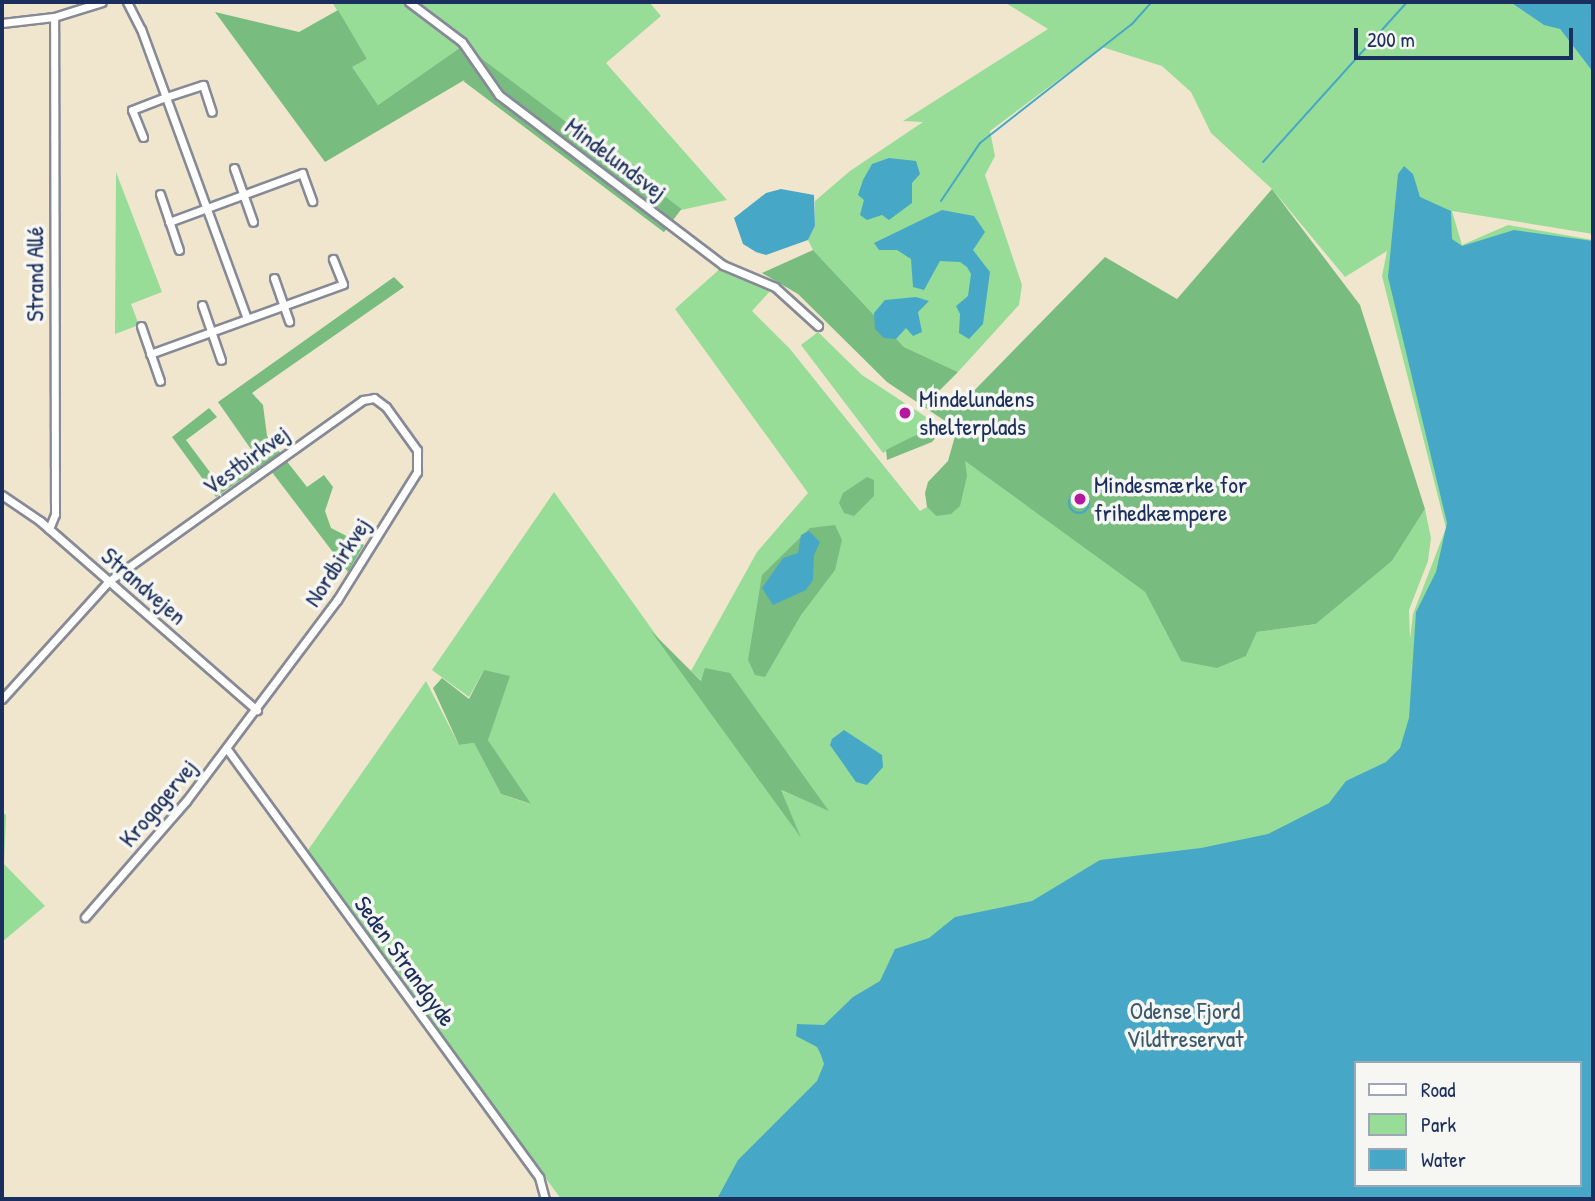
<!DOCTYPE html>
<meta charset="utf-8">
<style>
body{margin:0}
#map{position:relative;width:1595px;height:1201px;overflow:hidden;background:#f0e6ce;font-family:"Patrick Hand",sans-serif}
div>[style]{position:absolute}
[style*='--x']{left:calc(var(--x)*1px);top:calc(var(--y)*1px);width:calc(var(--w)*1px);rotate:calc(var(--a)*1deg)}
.green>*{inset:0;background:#97dd97}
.forest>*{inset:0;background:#79bc80;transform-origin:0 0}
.water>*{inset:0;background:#46a8c6}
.stream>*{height:2px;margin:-1px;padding:0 1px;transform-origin:1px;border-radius:1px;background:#46a8c6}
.stream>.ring{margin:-1px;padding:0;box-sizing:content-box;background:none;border:2px solid #46a8c6;border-radius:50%}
.roads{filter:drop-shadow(2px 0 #868a96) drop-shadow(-2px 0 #868a96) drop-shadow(0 2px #868a96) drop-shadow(0 -2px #868a96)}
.minor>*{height:7px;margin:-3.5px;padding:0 3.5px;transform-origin:3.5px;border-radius:3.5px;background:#fff}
.dots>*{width:19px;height:19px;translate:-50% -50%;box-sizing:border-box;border:4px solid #f6f6f2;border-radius:50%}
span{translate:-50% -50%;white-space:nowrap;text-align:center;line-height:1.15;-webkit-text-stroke:7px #f6f6f2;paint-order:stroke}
.street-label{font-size:24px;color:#1b2f5e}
.poi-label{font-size:24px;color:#1b2f5e}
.left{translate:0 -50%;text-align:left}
.park-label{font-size:24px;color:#3a5a6c}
.frame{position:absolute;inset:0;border:4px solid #1b2f5e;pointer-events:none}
.legend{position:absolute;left:1354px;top:1061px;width:228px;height:126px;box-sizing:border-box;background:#f6f6f2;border:2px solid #9ea6b7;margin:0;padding:9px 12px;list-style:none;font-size:21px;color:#1b2f5e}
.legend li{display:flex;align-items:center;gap:14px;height:35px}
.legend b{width:35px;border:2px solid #9ea6b7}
.scale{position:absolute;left:1354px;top:28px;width:219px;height:32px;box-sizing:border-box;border:4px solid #1b2f5e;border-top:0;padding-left:9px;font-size:21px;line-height:24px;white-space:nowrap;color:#1b2f5e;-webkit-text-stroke:5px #f6f6f2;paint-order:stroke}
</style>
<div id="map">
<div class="green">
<i style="clip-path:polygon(332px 2px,404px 2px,461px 47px,378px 105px,351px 67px,367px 59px)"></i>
<i style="clip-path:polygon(425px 2px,649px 2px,661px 16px,606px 63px,727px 200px,681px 210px,481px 58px,421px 5px)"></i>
<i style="clip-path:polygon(evenodd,1004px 2px,1510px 2px,1541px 23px,1560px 29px,1593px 72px,1593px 234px,1452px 211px,1462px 245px,1508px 225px,1593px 240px,1593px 1199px,561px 1199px,306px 853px,426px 681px,459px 745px,474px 743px,501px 794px,530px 804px,488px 740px,484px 670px,469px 697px,432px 670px,554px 492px,798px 834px,780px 790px,828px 810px,730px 674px,702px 681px,691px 671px,757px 552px,808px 493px,675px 309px,722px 267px,771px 290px,752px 311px,790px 349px,920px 511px,927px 507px,936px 516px,964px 460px,1145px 592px,1181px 661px,1246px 656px,1257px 632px,1316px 624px,1392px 561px,1425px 509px,1431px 538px,1428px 561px,1409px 610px,1410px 639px,1413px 614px,1446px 528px,1382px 276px,1387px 251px,1345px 277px,1272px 189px,1211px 133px,1191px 92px,1162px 66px,1102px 47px,990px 131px,995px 156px,985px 175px,1022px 285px,1019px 305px,958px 372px,904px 347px,813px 250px,808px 240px,815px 226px,815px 201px,850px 171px,923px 122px,903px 121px,1048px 29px,1004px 2px,1355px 1063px,1579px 1063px,1579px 1185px,1355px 1185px,1355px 1063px)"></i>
<i style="clip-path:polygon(116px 172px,162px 292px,131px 304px,139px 325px,115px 334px)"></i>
<i style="clip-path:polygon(818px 332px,862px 375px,926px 417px,926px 430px,883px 453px,801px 345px)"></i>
<i style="clip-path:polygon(2px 812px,6px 815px,4px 864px,45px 906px,2px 942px)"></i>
</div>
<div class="forest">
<i style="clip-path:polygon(338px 10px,367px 59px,352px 67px,378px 105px,461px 47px,478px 72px,325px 162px,215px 12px,299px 32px)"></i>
<i style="left:481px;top:58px;width:251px;height:29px;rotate:37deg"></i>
<i style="clip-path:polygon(1272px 189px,1360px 305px,1425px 509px,1392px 561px,1316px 624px,1257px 632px,1246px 656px,1217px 668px,1181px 661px,1145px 592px,965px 461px,967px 476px,960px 506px,951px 514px,936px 516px,927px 507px,925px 493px,928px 482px,948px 461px,957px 429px,887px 382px,798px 294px,762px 273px,813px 250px,904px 347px,958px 372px,937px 393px,961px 404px,1105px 257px,1177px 299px)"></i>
<i style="clip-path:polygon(394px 277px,404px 287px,252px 393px,263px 405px,267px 436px,307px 487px,324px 475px,333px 487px,325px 511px,331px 528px,364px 545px,348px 572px,265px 463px,216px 497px,172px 437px,209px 408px,217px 417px,186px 440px,218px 483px,255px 455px,218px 402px)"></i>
<i style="clip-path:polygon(926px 430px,938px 435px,932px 442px,887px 460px,886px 450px)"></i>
<i style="clip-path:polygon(867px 477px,874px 480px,874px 496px,854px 516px,844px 513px,839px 503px,843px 493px)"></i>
<i style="clip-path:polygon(835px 525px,842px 540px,835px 570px,801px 615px,765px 677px,755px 675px,748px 660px,762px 575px,810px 528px)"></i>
<i style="clip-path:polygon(651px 631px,701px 681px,705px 668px,730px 673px,829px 811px,781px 790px,801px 838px)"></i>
<i style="clip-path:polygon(484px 670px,510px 676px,488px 740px,531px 804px,501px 794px,474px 743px,459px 745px,433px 688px,442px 678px,469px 699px)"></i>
</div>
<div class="water">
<i style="clip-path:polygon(1510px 2px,1593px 2px,1593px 72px,1560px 29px,1544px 25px)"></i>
<i style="clip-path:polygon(889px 158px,916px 161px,920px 174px,912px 183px,912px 203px,889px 220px,882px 215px,867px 220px,860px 215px,864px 200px,858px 195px,863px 180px,872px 164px)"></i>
<i style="clip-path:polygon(evenodd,1404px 166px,1413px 174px,1420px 197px,1451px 211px,1452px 239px,1462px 246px,1514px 230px,1593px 241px,1593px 1199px,717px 1199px,738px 1160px,817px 1081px,824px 1064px,821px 1055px,817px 1047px,796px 1036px,797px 1024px,824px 1025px,853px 997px,880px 981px,895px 949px,929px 938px,955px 917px,1032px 901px,1100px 860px,1201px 848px,1268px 834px,1329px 803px,1346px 781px,1386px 762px,1400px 748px,1409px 718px,1416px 612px,1436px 572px,1447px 523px,1388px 277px,1398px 174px,1404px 166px,1355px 1063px,1579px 1063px,1579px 1185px,1355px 1185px,1355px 1063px)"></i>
<i style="clip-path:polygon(781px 189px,814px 195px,815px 226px,808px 240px,766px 255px,756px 252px,743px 244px,734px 218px,766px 193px)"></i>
<i style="clip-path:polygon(942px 210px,974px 216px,985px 232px,973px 250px,990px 272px,983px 324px,969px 339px,959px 333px,960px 314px,956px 306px,968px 296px,971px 274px,967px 267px,960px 262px,940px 261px,924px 290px,913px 287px,911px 259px,897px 250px,879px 250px,874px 243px)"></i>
<i style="clip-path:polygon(916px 297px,929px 301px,918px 312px,922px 332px,913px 336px,906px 328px,896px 339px,884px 338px,875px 329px,874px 313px,885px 300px)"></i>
<i style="clip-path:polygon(809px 531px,820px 542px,814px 555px,813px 580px,806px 590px,773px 605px,762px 588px,783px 558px,798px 553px,801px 535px)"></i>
<i style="clip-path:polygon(844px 730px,882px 755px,883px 767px,867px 785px,856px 782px,830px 745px,832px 739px)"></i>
</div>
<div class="stream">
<i style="--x:1263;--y:162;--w:215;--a:-48"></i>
<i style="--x:941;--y:201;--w:70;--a:-56.1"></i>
<i style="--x:980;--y:143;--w:193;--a:-38.1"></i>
<i style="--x:1132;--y:24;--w:30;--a:-48"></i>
<i class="ring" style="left:1069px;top:493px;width:18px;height:18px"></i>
</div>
<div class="roads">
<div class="minor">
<i style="--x:127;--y:2;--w:30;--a:63"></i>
<i style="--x:141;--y:29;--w:308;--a:69.9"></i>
<i style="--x:409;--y:2;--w:66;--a:37"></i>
<i style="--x:462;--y:42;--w:65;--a:55.1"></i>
<i style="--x:499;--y:95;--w:281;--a:37.2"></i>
<i style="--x:723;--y:265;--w:56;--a:22.9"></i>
<i style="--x:775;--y:287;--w:58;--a:42.2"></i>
<i style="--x:2;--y:23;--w:52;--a:-6.6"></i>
<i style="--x:54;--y:17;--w:50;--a:-17.4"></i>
<i style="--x:143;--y:137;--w:29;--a:-112"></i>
<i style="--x:132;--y:110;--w:36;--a:-21"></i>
<i style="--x:166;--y:97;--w:39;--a:-18"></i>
<i style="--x:203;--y:85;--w:28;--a:72"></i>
<i style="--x:234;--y:168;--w:57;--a:70.6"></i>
<i style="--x:160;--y:194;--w:59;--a:71.3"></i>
<i style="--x:169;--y:222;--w:142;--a:-20.2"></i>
<i style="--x:302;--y:173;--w:30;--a:70"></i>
<i style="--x:274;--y:278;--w:46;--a:70.8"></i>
<i style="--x:202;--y:305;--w:58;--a:70.9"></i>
<i style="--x:141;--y:326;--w:58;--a:70.9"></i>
<i style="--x:150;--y:354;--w:205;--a:-19.9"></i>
<i style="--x:343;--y:284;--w:27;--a:-112"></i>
<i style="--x:2;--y:495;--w:46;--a:34.4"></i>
<i style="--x:40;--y:521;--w:288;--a:41.1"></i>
<i style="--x:49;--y:529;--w:16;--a:-68"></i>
<i style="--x:55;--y:514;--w:497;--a:-90.1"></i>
<i style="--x:2;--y:699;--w:159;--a:-47.8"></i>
<i style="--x:109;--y:581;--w:312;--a:-35.5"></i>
<i style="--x:363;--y:400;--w:11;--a:-10"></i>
<i style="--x:374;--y:398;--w:15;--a:37"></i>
<i style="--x:386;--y:407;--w:53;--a:54.2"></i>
<i style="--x:417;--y:450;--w:22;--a:90"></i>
<i style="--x:417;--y:472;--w:151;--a:122"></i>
<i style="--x:337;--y:600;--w:251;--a:126.9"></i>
<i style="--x:186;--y:801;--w:154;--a:131"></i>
<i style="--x:227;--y:749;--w:530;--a:53.91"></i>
<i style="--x:539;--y:1177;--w:23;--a:75"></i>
</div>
</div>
<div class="dots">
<i style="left:905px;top:413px;background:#b5179e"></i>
<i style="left:1080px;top:499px;background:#b5179e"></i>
</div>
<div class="street-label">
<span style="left:616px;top:159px;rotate:37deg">Mindelundsvej</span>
<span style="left:35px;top:274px;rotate:-90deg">Strand Allé</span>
<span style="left:246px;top:460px;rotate:-36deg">Vestbirkvej</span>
<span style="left:337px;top:562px;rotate:-57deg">Nordbirkvej</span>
<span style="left:144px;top:586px;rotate:41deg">Strandvejen</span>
<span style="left:158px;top:803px;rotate:-50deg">Krogagervej</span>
<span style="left:405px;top:961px;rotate:54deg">Seden Strandgyde</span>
</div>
<div class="poi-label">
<span class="left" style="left:919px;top:413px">Mindelundens<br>shelterplads</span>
<span class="left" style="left:1094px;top:499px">Mindesmærke for<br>frihedkæmpere</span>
</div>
<div class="park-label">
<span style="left:1185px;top:1025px">Odense Fjord<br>Vildtreservat</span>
</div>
<div class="frame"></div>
<ul class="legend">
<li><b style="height:9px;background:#fff"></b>Road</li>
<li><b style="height:19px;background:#97dd97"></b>Park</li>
<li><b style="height:19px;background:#46a8c6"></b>Water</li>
</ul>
<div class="scale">200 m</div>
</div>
